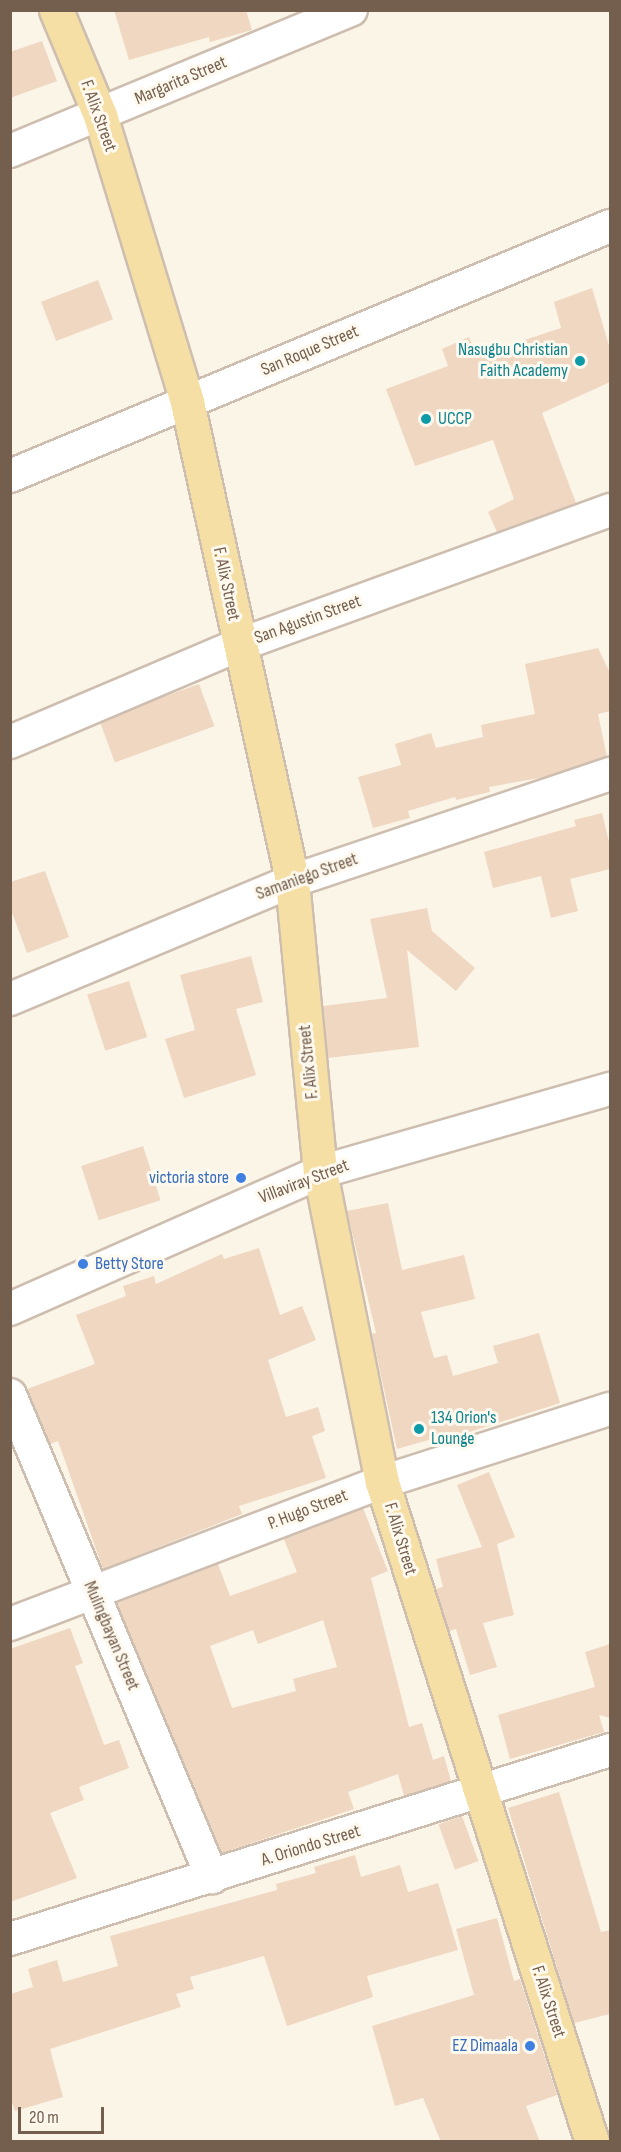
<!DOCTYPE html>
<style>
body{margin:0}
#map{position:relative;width:621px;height:2152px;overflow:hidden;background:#fbf5e8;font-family:"Sofia Sans Condensed",sans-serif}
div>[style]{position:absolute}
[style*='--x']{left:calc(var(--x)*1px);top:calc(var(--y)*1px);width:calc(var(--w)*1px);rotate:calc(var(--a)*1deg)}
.building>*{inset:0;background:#efd7c1;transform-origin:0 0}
.roads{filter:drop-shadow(2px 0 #cdbeaf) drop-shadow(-2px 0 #cdbeaf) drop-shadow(0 2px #cdbeaf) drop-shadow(0 -2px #cdbeaf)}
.minor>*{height:32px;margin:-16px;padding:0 16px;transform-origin:16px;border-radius:16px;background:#fff}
.major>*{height:33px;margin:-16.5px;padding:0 16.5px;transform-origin:16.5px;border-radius:16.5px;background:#f6dfa5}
.dots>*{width:16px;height:16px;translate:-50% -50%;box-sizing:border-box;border:3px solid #fef9ee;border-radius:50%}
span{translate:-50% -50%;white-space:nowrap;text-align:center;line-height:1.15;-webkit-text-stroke:6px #fef9ee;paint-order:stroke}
.street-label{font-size:18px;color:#745e4d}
.culture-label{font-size:18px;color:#0d838f}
.right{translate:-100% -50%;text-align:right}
.left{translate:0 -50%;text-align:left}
.shop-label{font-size:18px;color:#366cbe}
.frame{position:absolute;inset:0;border:12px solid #745e4d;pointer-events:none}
.scale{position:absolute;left:18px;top:2107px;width:86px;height:27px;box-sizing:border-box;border:3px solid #745e4d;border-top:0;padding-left:8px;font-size:18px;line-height:21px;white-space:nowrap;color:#745e4d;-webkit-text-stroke:4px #fef9ee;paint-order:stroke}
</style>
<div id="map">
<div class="building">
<i style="clip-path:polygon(114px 10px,246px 10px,252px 30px,210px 42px,209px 37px,129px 60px)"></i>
<i style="clip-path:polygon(42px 41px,57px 81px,10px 98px,10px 52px)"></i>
<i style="left:98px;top:280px;width:42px;height:61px;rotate:69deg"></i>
<i style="clip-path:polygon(592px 288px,610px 349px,610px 382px,542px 413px,576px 503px,497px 532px,488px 512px,514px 499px,493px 440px,415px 466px,386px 389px,448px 366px,442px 349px,469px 337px,476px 356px,561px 328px,554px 302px)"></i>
<i style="clip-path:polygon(598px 648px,610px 673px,610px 711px,598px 714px,607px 757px,545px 777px,489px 787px,490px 792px,456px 800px,455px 797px,408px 811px,410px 818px,373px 828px,358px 777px,401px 765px,395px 744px,431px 733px,436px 748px,483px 737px,481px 725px,535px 714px,525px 664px)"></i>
<i style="left:199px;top:684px;width:45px;height:106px;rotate:70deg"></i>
<i style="clip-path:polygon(602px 813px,610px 846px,610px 869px,570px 879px,578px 911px,551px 918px,541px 876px,493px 888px,484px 852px,576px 826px,574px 820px)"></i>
<i style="clip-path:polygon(45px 871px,69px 937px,27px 953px,10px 907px,10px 882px)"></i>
<i style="clip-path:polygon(427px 908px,432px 931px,475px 968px,456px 991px,407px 950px,419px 1047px,328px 1058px,323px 1006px,387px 998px,370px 919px)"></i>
<i style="clip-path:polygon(251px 956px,263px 1002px,236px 1009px,256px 1075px,184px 1098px,165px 1039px,195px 1030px,180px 975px)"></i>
<i style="left:129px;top:981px;width:59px;height:44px;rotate:72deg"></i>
<i style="left:143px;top:1146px;width:57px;height:65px;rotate:72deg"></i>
<i style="clip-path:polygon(388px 1203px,402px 1270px,464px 1255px,475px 1299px,421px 1312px,434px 1358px,447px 1355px,453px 1376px,498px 1363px,493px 1346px,539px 1333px,560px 1403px,454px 1437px,453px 1433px,397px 1449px,372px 1334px,376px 1333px,347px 1211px)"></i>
<i style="clip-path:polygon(259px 1248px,280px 1315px,302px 1306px,316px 1340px,268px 1360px,286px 1417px,318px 1407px,325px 1431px,312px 1436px,326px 1478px,239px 1506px,242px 1514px,103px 1569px,58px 1441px,50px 1444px,27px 1389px,95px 1364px,76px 1315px,126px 1296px,123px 1286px,154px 1276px,156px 1284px,222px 1254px,224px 1259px)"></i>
<i style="clip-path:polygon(489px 1472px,515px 1537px,497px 1544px,514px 1615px,483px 1623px,497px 1667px,470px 1675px,456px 1629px,449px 1631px,436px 1589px,443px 1587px,436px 1559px,482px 1547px,457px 1485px)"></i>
<i style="clip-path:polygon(evenodd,363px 1508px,388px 1571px,371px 1578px,409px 1727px,422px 1723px,433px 1760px,444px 1756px,451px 1781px,404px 1796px,398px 1774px,348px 1792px,354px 1809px,222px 1853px,117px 1603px,218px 1564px,230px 1596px,297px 1572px,284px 1539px,363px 1508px,323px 1620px,337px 1667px,293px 1679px,296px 1691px,232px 1708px,210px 1646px,253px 1630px,258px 1644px,323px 1620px)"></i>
<i style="clip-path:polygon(70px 1628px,83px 1663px,75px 1666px,104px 1745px,119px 1740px,129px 1768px,79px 1787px,84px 1800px,50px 1813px,77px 1878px,10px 1902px,10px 1649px)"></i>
<i style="clip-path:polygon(610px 1644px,610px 1718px,599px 1715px,604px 1732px,510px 1759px,498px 1715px,595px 1687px,585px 1652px)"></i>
<i style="clip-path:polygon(559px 1792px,601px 1932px,610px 1930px,610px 2014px,574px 2023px,508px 1808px)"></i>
<i style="left:462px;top:1816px;width:48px;height:25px;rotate:70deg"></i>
<i style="clip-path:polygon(355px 1855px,361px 1877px,400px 1865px,408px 1892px,438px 1883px,458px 1950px,367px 1976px,373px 1997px,287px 2026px,264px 1956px,190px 1977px,194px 1989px,176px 1994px,181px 2007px,50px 2049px,63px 2097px,15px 2111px,10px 2097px,10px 1994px,33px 1987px,28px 1969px,57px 1960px,63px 1982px,118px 1966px,110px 1936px,277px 1890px,276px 1884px,316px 1873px,314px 1867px)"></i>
<i style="clip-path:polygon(497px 1918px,514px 1981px,520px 1979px,557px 2095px,526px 2106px,540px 2142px,441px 2142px,423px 2098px,395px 2106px,372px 2026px,474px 1995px,456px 1929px)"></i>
</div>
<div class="roads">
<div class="minor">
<i style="--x:10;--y:151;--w:369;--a:-22.5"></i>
<i style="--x:10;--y:476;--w:650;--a:-22.62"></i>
<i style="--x:10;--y:742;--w:249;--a:-23"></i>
<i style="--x:239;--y:645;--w:395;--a:-20"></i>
<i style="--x:10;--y:999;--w:306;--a:-22.7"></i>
<i style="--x:292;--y:881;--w:336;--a:-18.6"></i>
<i style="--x:10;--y:1309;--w:339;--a:-23.8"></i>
<i style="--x:320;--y:1172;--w:302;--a:-16"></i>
<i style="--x:10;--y:1395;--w:523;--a:67.26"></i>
<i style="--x:10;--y:1624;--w:398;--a:-20.9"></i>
<i style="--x:382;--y:1482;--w:239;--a:-17.8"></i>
<i style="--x:10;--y:1939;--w:629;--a:-17.48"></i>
</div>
<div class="major">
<i style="--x:56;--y:10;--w:114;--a:67.3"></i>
<i style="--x:100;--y:115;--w:300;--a:73.1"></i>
<i style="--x:187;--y:402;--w:490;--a:77.6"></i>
<i style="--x:292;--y:881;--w:292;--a:84.5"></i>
<i style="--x:320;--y:1172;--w:316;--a:78.7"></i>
<i style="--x:382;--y:1482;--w:693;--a:72.35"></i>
</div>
</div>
<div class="dots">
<i style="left:580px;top:361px;background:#0f9aa8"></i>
<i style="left:426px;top:419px;background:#0f9aa8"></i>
<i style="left:241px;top:1178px;background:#3f7fe0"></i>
<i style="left:83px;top:1264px;background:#3f7fe0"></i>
<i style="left:419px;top:1429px;background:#0f9aa8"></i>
<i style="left:530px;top:2046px;background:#3f7fe0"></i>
</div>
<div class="street-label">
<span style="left:181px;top:81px;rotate:-23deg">Margarita Street</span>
<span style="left:98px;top:116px;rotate:70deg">F. Alix Street</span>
<span style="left:310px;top:351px;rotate:-23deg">San Roque Street</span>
<span style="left:226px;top:584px;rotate:78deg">F. Alix Street</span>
<span style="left:308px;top:620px;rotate:-20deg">San Agustin Street</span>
<span style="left:307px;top:877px;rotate:-20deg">Samaniego Street</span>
<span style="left:309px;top:1062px;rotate:-96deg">F. Alix Street</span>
<span style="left:304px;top:1182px;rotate:-21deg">Villaviray Street</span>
<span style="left:308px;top:1510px;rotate:-21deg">P. Hugo Street</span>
<span style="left:400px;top:1539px;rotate:73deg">F. Alix Street</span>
<span style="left:111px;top:1636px;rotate:67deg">Mulingbayan Street</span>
<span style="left:311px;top:1846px;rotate:-17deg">A. Oriondo Street</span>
<span style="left:548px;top:2002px;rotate:72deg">F. Alix Street</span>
</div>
<div class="culture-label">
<span class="right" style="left:568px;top:361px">Nasugbu Christian<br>Faith Academy</span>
<span class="left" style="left:438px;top:419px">UCCP</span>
<span class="left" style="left:431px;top:1429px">134 Orion's<br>Lounge</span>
</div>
<div class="shop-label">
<span class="right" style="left:229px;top:1178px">victoria store</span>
<span class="left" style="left:95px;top:1264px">Betty Store</span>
<span class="right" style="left:518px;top:2046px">EZ Dimaala</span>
</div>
<div class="frame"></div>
<div class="scale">20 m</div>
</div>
